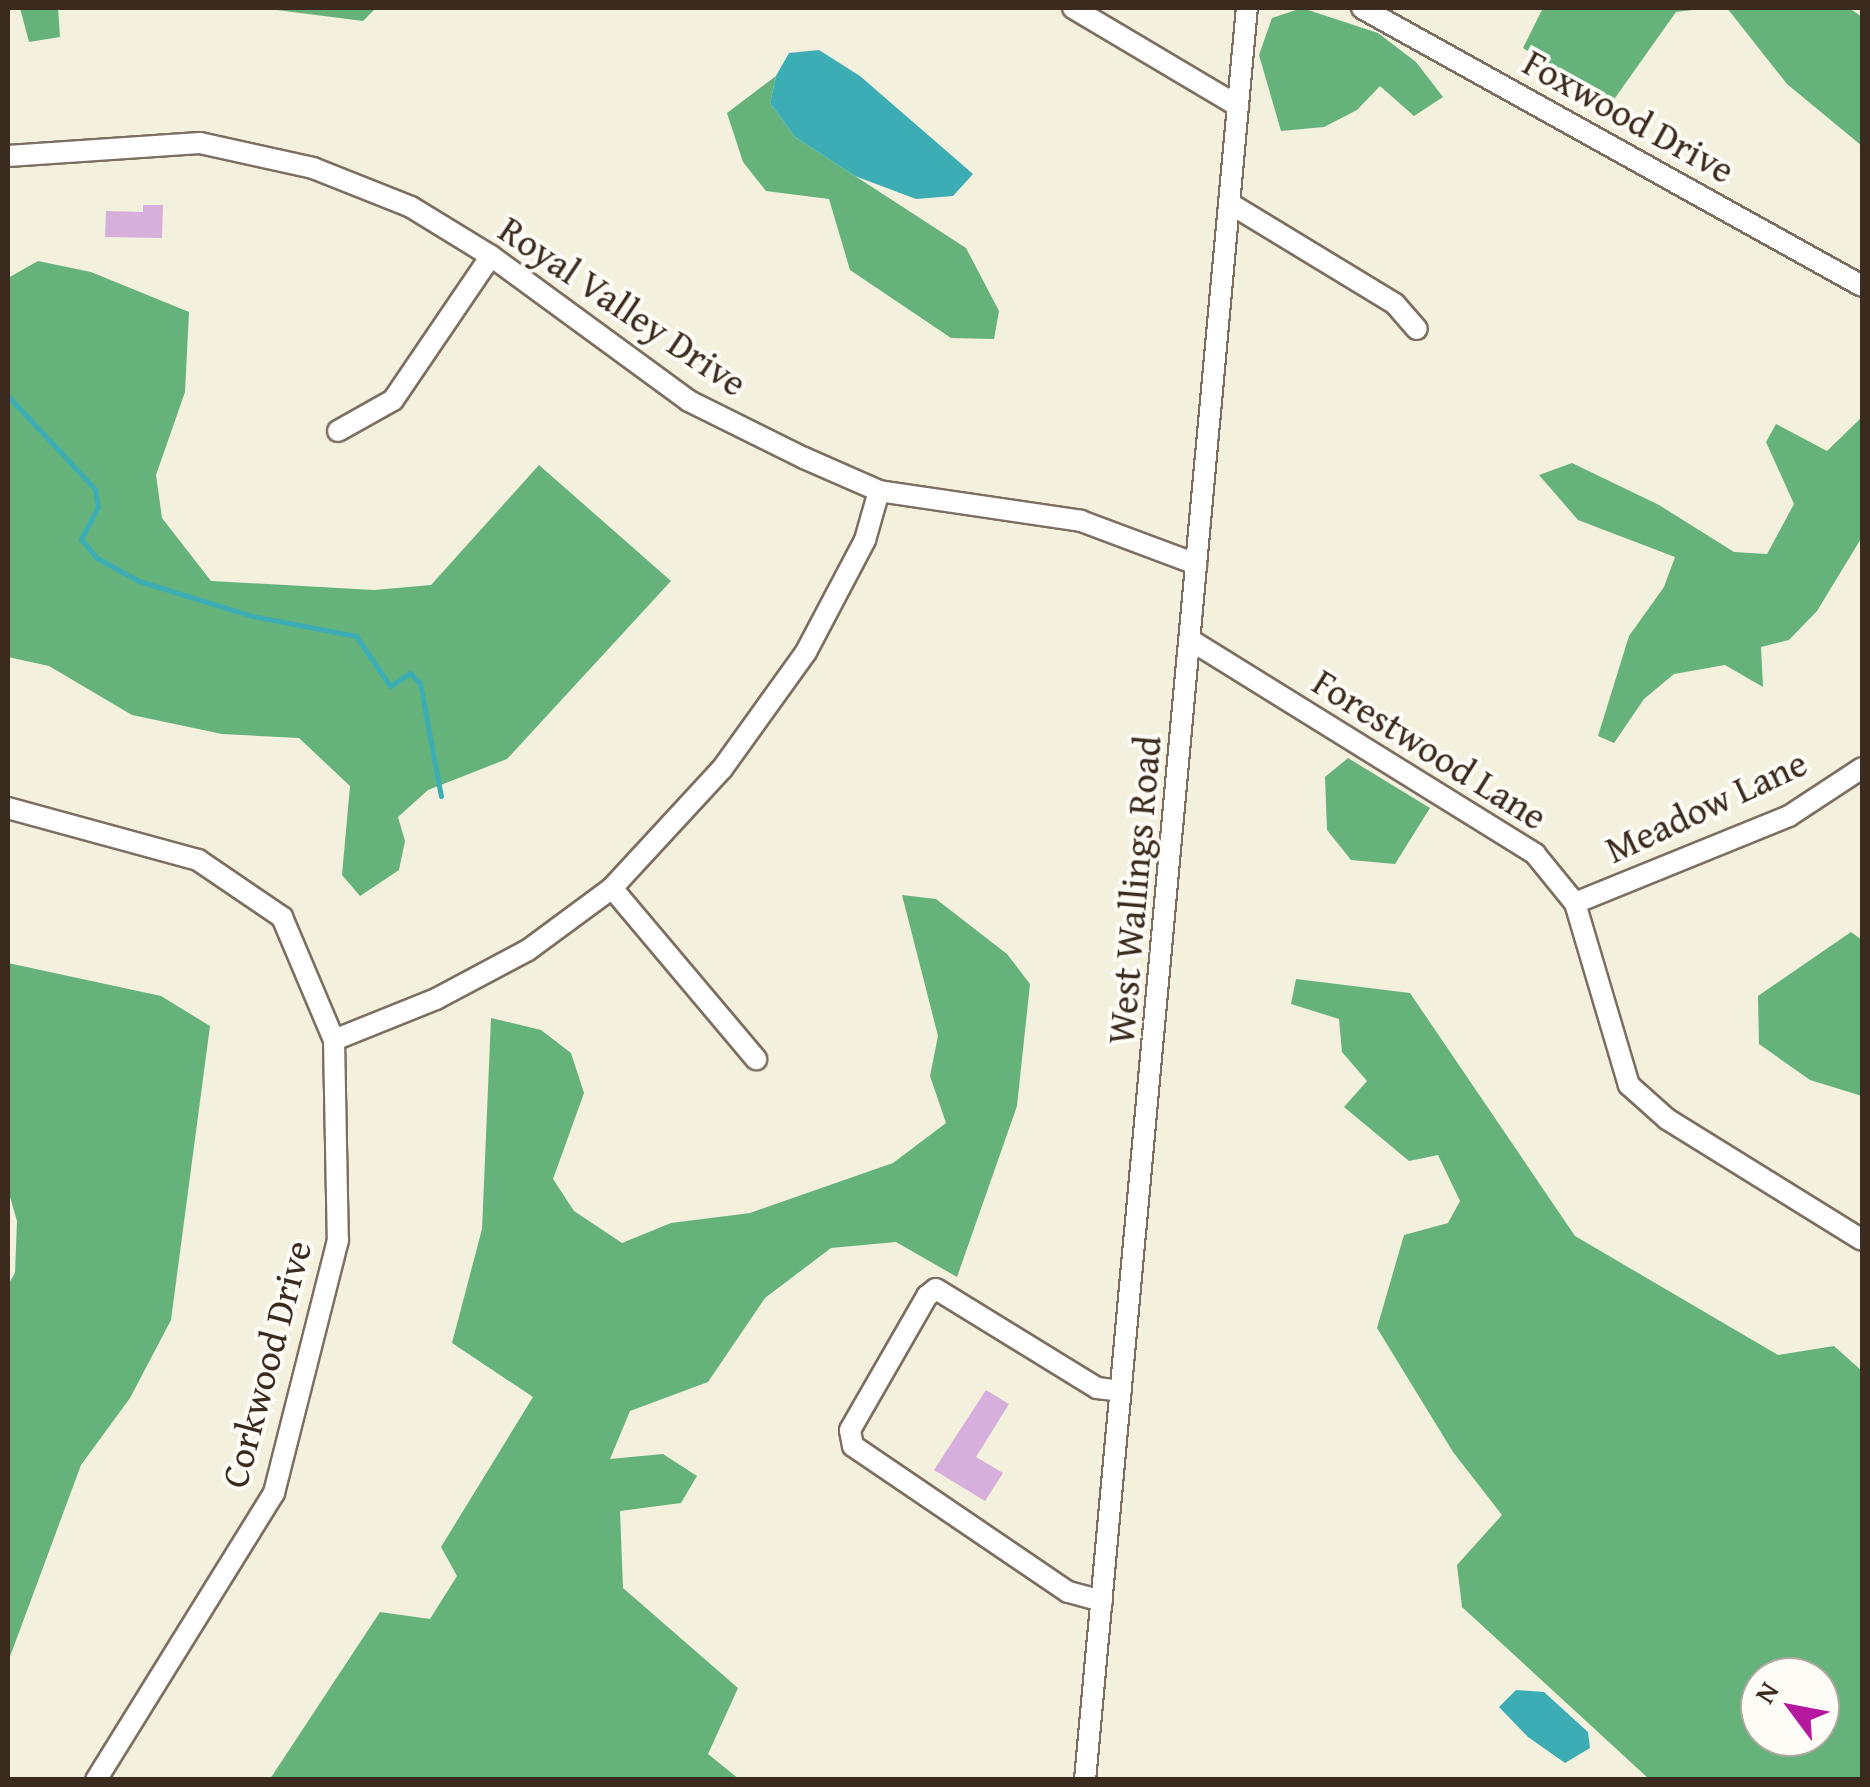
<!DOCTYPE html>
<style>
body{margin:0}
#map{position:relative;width:1870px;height:1787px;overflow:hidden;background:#f4f0de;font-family:"Gentium Book Plus",serif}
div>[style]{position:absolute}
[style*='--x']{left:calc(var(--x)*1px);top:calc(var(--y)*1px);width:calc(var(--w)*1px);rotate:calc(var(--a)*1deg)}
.forest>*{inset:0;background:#66b27b}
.water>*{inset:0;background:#3cadb5}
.stream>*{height:5px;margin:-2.5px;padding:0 2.5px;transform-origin:2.5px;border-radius:2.5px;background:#3cadb5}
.building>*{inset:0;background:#d6afdd}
.roads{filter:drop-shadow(2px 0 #7c6f61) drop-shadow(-2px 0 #7c6f61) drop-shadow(0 2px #7c6f61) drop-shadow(0 -2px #7c6f61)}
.minor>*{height:20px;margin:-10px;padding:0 10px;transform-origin:10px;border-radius:10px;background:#fff}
span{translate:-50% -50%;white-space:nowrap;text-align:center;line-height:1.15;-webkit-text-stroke:8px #fdfcf7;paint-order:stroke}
.street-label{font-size:38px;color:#3b2a1e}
.frame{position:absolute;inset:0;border:10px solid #3b2a1e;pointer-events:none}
.north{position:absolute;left:1740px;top:1657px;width:100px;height:100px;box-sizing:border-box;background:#fdfcf7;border:2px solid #afa8a0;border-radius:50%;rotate:302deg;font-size:28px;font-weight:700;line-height:40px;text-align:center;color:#3b2a1e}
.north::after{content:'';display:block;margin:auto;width:35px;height:45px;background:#b5179e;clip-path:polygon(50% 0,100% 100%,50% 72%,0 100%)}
</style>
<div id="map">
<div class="forest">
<i style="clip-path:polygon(20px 8px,58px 8px,60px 37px,29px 42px)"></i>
<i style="clip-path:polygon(261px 8px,376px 8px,363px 21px)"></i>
<i style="clip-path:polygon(1302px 8px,1378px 33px,1416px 62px,1443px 97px,1414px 116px,1380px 86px,1357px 110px,1324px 127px,1281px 131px,1259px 55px,1272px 18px)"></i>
<i style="clip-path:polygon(1543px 8px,1709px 8px,1676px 12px,1610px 105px,1523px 48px)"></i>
<i style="clip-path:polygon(1727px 8px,1849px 8px,1862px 17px,1862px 146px,1787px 84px)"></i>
<i style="clip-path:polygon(776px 76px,770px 103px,795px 137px,966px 248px,999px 311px,994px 339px,951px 338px,850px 270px,829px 199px,766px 191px,743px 162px,727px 113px)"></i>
<i style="clip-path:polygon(38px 261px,91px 272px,189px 312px,185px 392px,156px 475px,162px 518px,211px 581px,374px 590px,431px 585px,539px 465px,671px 581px,507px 759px,428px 790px,398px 817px,405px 841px,399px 870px,360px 896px,342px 875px,350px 786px,299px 738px,222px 734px,132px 715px,49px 666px,8px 657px,8px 278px)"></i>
<i style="clip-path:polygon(1862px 417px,1862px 537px,1817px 611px,1789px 640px,1761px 647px,1763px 687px,1725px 665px,1674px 674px,1644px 699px,1614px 743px,1598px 736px,1629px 636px,1664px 587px,1675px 557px,1578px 520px,1539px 475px,1572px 463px,1659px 505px,1734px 552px,1767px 554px,1794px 504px,1766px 442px,1776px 424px,1827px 451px)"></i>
<i style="clip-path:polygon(1348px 758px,1430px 808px,1395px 864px,1351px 860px,1327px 830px,1325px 777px)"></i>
<i style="clip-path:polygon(902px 895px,936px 899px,1007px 954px,1030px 984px,1017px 1106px,957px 1277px,896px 1242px,831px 1248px,765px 1298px,708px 1382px,630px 1411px,610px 1459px,663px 1454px,697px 1476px,681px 1503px,620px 1511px,623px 1588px,738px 1688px,708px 1754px,739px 1779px,270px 1779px,380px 1612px,430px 1619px,457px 1576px,441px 1547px,533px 1397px,452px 1343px,482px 1229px,491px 1018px,541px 1030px,571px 1053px,584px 1093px,553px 1179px,574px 1211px,622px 1243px,671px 1223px,750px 1213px,893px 1163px,946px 1123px,930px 1076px,938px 1036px)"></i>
<i style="clip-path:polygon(1851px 932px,1862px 940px,1862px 1096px,1810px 1080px,1759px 1044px,1758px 996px)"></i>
<i style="clip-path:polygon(8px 963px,161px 996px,210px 1026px,171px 1320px,130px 1398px,81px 1465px,8px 1662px,8px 1285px,15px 1273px,17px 1221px,8px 1190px)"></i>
<i style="clip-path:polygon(evenodd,1296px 979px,1410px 993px,1575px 1236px,1778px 1355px,1834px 1346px,1862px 1371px,1862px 1779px,1649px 1779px,1462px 1607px,1457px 1565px,1502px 1515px,1453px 1452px,1377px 1328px,1404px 1235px,1448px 1223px,1460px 1201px,1438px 1155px,1409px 1161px,1344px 1107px,1367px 1081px,1342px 1052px,1339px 1019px,1291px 1004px,1296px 979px,1760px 1677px,1820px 1677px,1820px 1737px,1760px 1737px,1760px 1677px)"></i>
</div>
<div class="water">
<i style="clip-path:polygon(819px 50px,860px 76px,973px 174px,953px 196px,916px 199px,855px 176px,795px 137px,770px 103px,776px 76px,789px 53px)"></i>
<i style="clip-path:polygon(1516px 1690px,1544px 1692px,1588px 1732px,1590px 1748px,1565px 1763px,1528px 1737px,1499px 1707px)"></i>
</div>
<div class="stream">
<i style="--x:8;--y:396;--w:127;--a:46.9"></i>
<i style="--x:95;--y:489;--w:18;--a:81"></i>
<i style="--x:98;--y:507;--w:36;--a:118"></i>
<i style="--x:81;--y:539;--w:25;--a:50"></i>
<i style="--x:97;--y:558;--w:48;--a:28.7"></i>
<i style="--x:139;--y:581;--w:118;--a:17.2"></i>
<i style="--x:252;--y:616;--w:106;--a:10.9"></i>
<i style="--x:356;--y:636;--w:60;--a:55.8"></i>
<i style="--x:390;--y:686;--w:24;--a:-33"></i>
<i style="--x:410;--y:673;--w:14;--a:45"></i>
<i style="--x:420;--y:683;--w:115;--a:79.5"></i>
</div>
<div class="building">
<i style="clip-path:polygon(143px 205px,163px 205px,162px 238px,105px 237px,106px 211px,143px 212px)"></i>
<i style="clip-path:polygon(986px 1390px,1009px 1404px,976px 1457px,1003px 1473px,985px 1501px,934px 1470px)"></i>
</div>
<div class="roads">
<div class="minor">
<i style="--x:1073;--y:8;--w:192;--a:30.7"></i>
<i style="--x:1362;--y:8;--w:572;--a:29.07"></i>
<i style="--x:8;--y:156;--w:192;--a:-3.9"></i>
<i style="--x:200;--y:143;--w:116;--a:12.5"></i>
<i style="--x:313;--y:168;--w:105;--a:21.7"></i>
<i style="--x:411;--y:207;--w:94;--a:31.5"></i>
<i style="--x:491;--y:256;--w:245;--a:36.2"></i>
<i style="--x:689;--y:401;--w:128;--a:26.4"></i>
<i style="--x:804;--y:458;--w:82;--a:23.7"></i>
<i style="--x:879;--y:491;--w:204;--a:8.4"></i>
<i style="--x:1081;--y:521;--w:123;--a:20.5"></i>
<i style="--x:1229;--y:203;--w:194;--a:31.3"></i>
<i style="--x:1395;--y:304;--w:33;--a:49"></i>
<i style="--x:338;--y:431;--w:63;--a:-29.4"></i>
<i style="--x:393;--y:400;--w:174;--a:-55.8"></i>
<i style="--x:1192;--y:641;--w:404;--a:31.8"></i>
<i style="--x:1535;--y:854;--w:63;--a:50.8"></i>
<i style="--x:1575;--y:903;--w:190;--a:73.5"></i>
<i style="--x:1629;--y:1085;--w:51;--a:41.8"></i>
<i style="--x:1667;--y:1119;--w:229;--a:31.8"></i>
<i style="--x:8;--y:808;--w:197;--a:15.3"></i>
<i style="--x:198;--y:860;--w:102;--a:34.2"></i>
<i style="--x:282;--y:917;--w:134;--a:67.1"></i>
<i style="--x:334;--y:1040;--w:200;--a:88.9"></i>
<i style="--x:338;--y:1240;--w:261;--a:104.2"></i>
<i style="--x:274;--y:1493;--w:338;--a:121.8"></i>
<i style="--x:612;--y:888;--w:224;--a:49.9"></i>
<i style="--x:1575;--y:903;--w:231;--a:-22.1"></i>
<i style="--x:1789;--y:816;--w:87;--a:-33.3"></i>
<i style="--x:334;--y:1040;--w:110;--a:-21.9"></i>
<i style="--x:436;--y:999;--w:104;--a:-28"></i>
<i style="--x:528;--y:950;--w:104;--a:-36.4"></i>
<i style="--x:612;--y:888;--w:162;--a:-47.3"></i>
<i style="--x:722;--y:769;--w:144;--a:-54.3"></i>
<i style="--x:806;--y:652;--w:127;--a:-62.2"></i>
<i style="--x:865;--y:540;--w:51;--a:-74.1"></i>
<i style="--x:1102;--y:1601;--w:35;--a:-165"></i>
<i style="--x:1068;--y:1592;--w:260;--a:-145.8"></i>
<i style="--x:853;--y:1446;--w:16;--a:-101"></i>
<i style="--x:850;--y:1430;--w:155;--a:-60.1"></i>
<i style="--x:927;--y:1296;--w:11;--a:-38"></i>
<i style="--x:936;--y:1289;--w:189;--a:31.6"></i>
<i style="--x:1097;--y:1388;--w:24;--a:7"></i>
<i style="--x:1085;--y:1780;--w:1779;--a:-84.78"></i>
</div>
</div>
<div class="street-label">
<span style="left:1629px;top:116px;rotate:29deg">Foxwood Drive</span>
<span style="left:623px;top:306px;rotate:34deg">Royal Valley Drive</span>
<span style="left:1430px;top:749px;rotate:32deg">Forestwood Lane</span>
<span style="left:1706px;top:806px;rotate:-25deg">Meadow Lane</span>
<span style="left:1134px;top:890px;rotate:-85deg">West Wallings Road</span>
<span style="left:266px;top:1364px;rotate:-75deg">Corkwood Drive</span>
</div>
<div class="frame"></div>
<div class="north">N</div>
</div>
